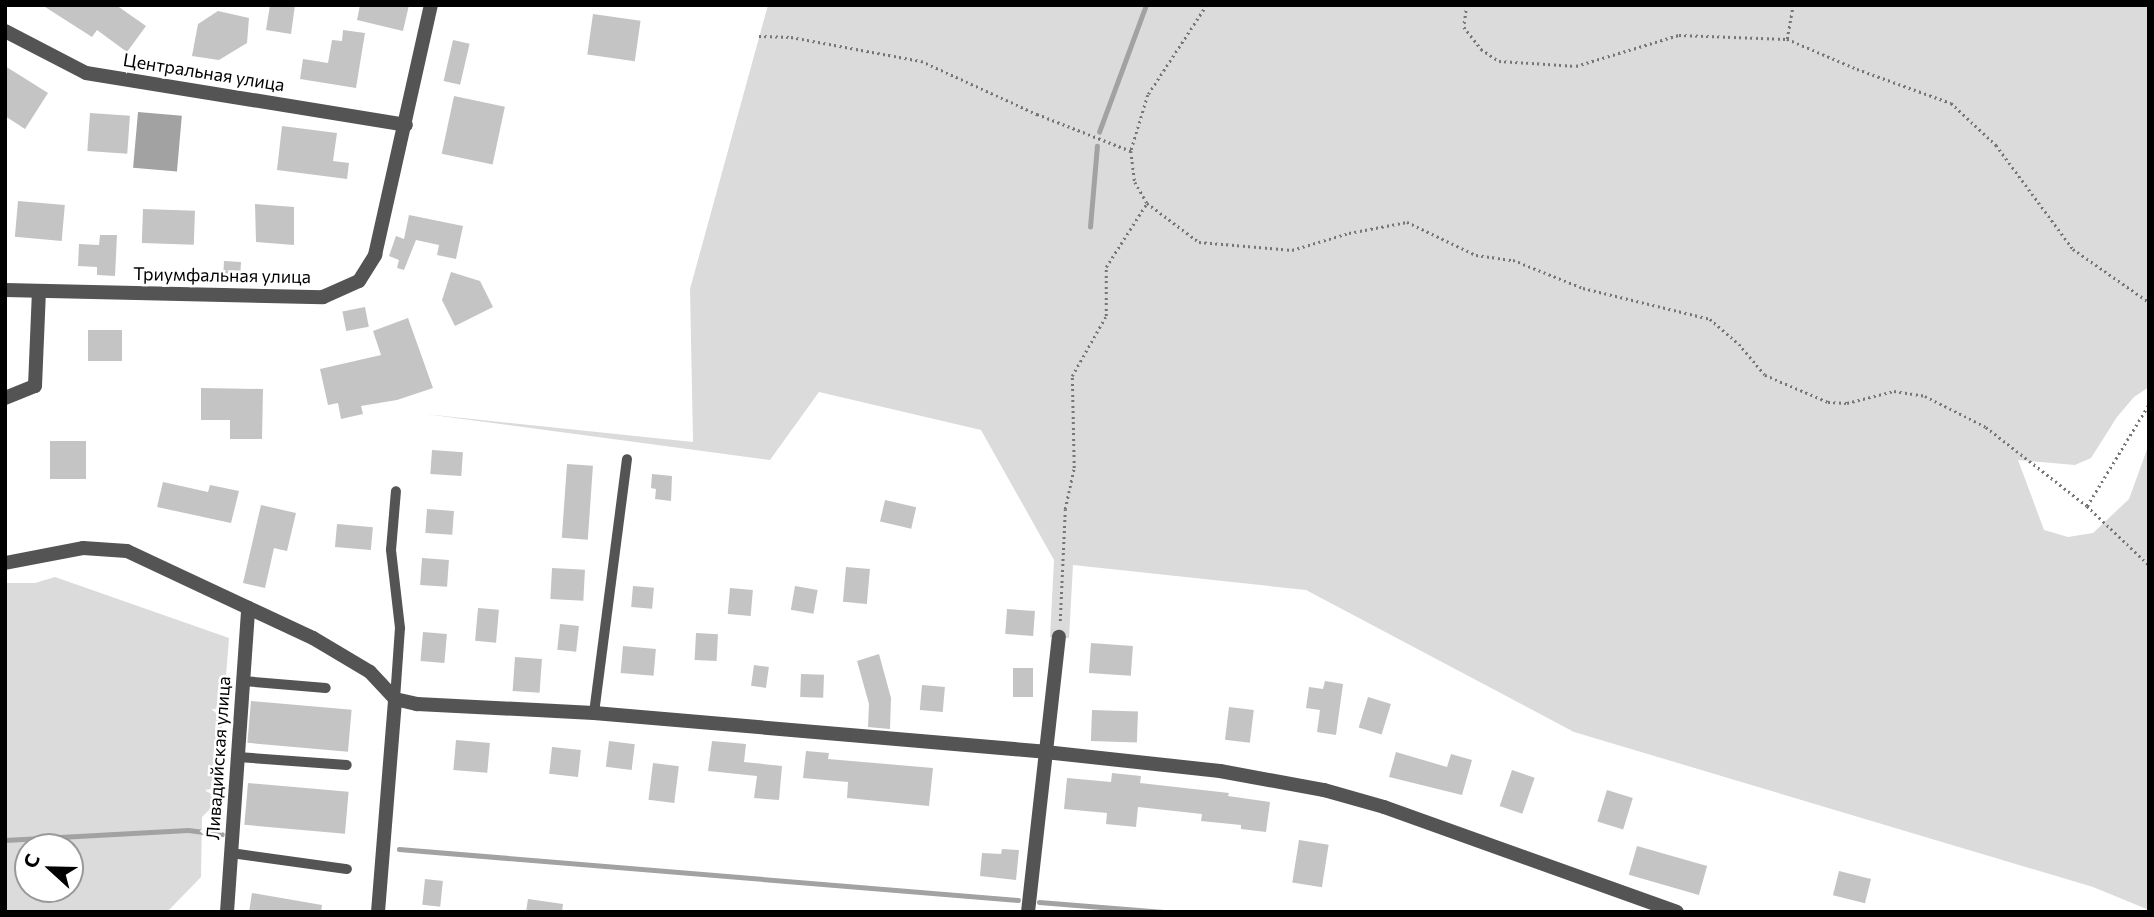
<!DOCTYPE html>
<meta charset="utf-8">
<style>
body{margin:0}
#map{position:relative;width:2154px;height:917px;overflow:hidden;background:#fff;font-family:Commissioner,sans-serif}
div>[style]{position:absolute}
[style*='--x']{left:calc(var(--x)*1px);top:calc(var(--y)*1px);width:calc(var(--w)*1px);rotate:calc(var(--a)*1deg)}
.green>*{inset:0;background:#dbdbdb}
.water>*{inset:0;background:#a2a2a2;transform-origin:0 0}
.stream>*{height:4.5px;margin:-2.25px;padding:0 2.25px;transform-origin:2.25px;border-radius:2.25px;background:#a2a2a2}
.building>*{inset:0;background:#c4c4c4;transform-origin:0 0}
.path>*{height:2.5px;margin-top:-1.25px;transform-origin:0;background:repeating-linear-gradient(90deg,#767676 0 2px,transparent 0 5.5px)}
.service>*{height:10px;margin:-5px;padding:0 5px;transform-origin:5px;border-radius:5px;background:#545454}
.minor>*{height:14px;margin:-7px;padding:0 7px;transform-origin:7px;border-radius:7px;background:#545454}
span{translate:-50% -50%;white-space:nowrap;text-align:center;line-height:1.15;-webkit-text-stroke:5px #fff;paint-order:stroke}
.street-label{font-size:18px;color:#000}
.frame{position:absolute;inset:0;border:7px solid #000;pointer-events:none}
.north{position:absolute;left:14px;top:833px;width:70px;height:70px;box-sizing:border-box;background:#fff;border:2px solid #999;border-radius:50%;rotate:292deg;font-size:19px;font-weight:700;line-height:28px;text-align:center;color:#000}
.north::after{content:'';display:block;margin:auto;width:24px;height:32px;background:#000;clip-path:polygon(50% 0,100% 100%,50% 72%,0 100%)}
</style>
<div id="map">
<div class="green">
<i style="clip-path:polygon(768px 5px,2149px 5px,2149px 387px,2134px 397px,2117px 417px,2091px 458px,2075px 465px,2018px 460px,2044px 530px,2068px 537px,2093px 533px,2129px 499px,2149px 444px,2149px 910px,2093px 887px,1574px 732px,1306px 590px,1073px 565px,1069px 638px,1050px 637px,1054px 560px,981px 430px,819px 392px,770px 460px,425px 414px,693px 442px,690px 289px)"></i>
<i style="clip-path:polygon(evenodd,55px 577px,229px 638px,216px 803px,202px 817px,201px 877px,167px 912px,5px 912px,5px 583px,35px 583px,55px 577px,70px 847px,70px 889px,28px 889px,28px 847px,70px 847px)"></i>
</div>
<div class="water">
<i style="left:138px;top:112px;width:44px;height:56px;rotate:5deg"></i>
</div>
<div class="stream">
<i style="--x:1099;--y:132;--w:135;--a:-69.7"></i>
<i style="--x:1090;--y:227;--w:81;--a:-85.1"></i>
<i style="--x:5;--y:840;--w:183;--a:-3.1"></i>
<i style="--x:188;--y:830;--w:34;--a:7"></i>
<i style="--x:399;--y:849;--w:621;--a:4.71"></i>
<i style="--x:1039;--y:902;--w:125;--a:4.6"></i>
</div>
<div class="building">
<i style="clip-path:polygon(42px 5px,116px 5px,146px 26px,127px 52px,97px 30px,92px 37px)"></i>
<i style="clip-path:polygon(270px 5px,295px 5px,291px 34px,266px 30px)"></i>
<i style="clip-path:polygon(360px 5px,409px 5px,403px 31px,357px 20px)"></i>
<i style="clip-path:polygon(218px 11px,249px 18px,247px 43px,219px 60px,192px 56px,198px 24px)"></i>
<i style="left:593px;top:14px;width:48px;height:41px;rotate:8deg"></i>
<i style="clip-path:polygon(343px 30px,365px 33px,356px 88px,300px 79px,303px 59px,328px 63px,332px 40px,342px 41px)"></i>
<i style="left:453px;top:40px;width:17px;height:42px;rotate:13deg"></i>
<i style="clip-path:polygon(5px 66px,48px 93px,25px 129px,5px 116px)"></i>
<i style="left:454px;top:96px;width:52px;height:59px;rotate:12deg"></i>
<i style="left:90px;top:113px;width:40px;height:38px;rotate:4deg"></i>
<i style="clip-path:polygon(282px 126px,337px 133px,333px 161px,349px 163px,347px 179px,277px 170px)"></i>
<i style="left:18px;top:201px;width:47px;height:36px;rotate:5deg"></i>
<i style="clip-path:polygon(255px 204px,294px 207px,294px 245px,256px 242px)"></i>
<i style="left:143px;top:209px;width:52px;height:34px;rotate:2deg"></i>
<i style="clip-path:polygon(409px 215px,463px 226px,456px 259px,437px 255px,439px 245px,416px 240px,404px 270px,397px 268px,399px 260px,389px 256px,396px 236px,404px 239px)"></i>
<i style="clip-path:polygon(100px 235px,117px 235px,115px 276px,97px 275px,97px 267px,78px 266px,79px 244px,99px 245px)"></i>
<i style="left:224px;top:261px;width:17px;height:21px;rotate:3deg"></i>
<i style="clip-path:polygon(451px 272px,480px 281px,493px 307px,455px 326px,442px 300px)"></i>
<i style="left:365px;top:307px;width:20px;height:23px;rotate:79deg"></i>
<i style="clip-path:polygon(408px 318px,433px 388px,397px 400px,361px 406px,363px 414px,341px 419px,338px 403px,328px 405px,320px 369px,381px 355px,373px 331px)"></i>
<i style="left:88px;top:330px;width:34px;height:31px"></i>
<i style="clip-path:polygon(201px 388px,263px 389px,262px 439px,230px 439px,230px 420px,201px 420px)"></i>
<i style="left:50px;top:441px;width:36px;height:38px"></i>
<i style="left:432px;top:450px;width:31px;height:24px;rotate:4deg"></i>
<i style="left:567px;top:464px;width:26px;height:74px;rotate:4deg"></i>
<i style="clip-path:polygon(652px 474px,672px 476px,671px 501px,655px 499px,656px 489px,651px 488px)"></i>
<i style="clip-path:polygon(163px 482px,208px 492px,210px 485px,239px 491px,231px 523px,157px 507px)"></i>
<i style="left:885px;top:500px;width:32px;height:22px;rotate:13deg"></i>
<i style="clip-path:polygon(261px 505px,296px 513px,287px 551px,274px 548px,265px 588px,243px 583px)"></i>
<i style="left:427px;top:509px;width:27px;height:24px;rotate:4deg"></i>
<i style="left:337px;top:524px;width:36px;height:23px;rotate:5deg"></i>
<i style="left:422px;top:558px;width:27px;height:27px;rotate:4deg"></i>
<i style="left:846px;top:567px;width:24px;height:35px;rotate:5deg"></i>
<i style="left:552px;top:568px;width:33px;height:31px;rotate:3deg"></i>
<i style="left:633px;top:586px;width:21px;height:21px;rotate:5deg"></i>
<i style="left:795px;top:586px;width:23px;height:24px;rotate:10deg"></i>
<i style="left:730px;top:588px;width:23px;height:26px;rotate:5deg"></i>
<i style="left:478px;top:608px;width:21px;height:33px;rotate:5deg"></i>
<i style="left:1007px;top:609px;width:28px;height:25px;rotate:4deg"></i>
<i style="left:560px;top:624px;width:19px;height:26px;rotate:6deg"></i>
<i style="left:423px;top:632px;width:24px;height:29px;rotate:5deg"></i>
<i style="left:696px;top:633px;width:22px;height:27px;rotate:3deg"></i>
<i style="left:1091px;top:643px;width:42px;height:30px;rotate:4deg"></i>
<i style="left:623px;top:646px;width:33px;height:27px;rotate:5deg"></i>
<i style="clip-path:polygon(879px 654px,891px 698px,890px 729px,868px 727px,869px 704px,857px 661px)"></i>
<i style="left:515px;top:657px;width:27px;height:34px;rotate:4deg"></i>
<i style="left:754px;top:665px;width:15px;height:21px;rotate:8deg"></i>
<i style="left:1013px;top:668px;width:20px;height:29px"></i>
<i style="left:801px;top:674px;width:23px;height:23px;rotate:2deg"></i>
<i style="clip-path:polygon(1325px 681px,1343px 684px,1336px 735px,1317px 732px,1320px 710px,1306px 708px,1309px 687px,1323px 689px)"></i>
<i style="left:922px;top:685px;width:23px;height:25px;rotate:5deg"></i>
<i style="left:1368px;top:697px;width:24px;height:32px;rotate:17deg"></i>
<i style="left:251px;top:701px;width:101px;height:42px;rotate:5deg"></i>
<i style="left:1229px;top:707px;width:25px;height:33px;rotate:7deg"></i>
<i style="left:1092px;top:710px;width:46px;height:31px;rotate:2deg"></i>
<i style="left:456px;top:740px;width:34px;height:30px;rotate:5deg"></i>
<i style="left:609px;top:741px;width:26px;height:26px;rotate:7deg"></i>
<i style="clip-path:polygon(712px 741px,746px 744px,744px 762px,782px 766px,779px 800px,754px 798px,757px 776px,708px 771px)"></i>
<i style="left:552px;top:747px;width:29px;height:27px;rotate:6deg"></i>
<i style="clip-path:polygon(806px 751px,829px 753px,828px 759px,933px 768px,929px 806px,847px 798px,848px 782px,803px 778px)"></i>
<i style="clip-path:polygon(1396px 752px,1447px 767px,1451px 754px,1472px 760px,1462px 795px,1389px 777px)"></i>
<i style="left:653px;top:763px;width:26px;height:37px;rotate:7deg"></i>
<i style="left:1512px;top:770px;width:24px;height:38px;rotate:19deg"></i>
<i style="clip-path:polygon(1112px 773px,1141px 776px,1140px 783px,1229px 793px,1228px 796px,1270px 802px,1266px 832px,1241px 829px,1241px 825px,1201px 821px,1202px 814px,1138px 807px,1136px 827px,1106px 824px,1107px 813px,1064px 809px,1067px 778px,1111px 782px)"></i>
<i style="left:248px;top:783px;width:101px;height:42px;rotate:5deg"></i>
<i style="left:1607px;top:790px;width:27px;height:33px;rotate:17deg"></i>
<i style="left:1299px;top:840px;width:30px;height:43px;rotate:9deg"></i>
<i style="left:1637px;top:846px;width:73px;height:30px;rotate:16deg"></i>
<i style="clip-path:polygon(1002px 849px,1019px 850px,1016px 880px,980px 876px,982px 853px,1001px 854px)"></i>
<i style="left:1839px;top:871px;width:33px;height:25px;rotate:14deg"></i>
<i style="left:425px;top:879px;width:18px;height:26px;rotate:6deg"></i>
<i style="clip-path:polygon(252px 893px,322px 905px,321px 912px,249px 912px)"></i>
<i style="clip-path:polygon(528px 899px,563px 904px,562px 912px,526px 912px)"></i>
</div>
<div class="path">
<i style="--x:1207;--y:5;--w:108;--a:123.2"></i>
<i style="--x:1148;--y:95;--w:59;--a:106.9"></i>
<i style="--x:1131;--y:151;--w:31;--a:83"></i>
<i style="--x:1135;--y:182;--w:24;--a:60"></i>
<i style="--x:1147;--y:203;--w:65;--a:36.9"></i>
<i style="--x:1199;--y:242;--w:93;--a:4.9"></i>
<i style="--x:1292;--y:250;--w:59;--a:-16.6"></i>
<i style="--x:1349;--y:233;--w:59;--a:-10.7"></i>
<i style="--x:1407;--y:222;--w:76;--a:25.6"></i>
<i style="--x:1476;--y:255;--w:37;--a:8"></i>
<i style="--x:1513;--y:260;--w:75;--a:21.8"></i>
<i style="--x:1583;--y:288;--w:131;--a:13.7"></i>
<i style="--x:1710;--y:319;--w:38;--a:41"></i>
<i style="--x:1739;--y:344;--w:40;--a:50"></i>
<i style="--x:1765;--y:375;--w:69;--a:23.2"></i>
<i style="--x:1828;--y:402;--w:19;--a:3"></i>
<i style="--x:1847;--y:403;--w:49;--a:-14.3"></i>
<i style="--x:1894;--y:391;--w:31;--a:9"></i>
<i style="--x:1925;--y:396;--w:68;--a:26.9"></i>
<i style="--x:1986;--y:427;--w:128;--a:38"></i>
<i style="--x:2087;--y:506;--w:86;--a:43.6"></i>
<i style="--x:1467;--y:5;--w:22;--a:98"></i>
<i style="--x:1464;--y:27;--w:28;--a:52"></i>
<i style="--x:1481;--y:49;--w:22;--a:34"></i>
<i style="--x:1499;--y:61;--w:77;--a:3.7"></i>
<i style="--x:1576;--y:66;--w:108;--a:-16.8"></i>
<i style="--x:1679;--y:35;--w:108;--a:2.1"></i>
<i style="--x:1787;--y:39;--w:76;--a:23.2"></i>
<i style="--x:1857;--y:69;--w:100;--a:19.9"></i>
<i style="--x:1951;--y:103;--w:62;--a:43"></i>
<i style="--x:1996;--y:145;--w:129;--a:53.5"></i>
<i style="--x:2073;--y:249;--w:93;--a:34.9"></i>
<i style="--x:759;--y:36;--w:32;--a:2"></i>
<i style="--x:791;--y:37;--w:132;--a:10.5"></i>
<i style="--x:921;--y:61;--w:128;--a:24.6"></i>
<i style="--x:1037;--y:114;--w:101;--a:21.5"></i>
<i style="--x:1787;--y:39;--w:35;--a:-80"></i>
<i style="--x:2087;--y:506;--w:119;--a:-58.7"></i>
<i style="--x:1060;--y:621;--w:112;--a:-87.4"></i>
<i style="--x:1065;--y:509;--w:42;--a:-77.6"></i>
<i style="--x:1074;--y:468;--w:92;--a:-91.2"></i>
<i style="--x:1072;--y:376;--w:69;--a:-60.5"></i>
<i style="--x:1106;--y:316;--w:49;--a:-90"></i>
<i style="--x:1106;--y:267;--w:76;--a:-57.4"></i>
</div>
<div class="service">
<i style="--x:243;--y:681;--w:83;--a:4.8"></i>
<i style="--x:395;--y:699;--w:71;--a:-86"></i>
<i style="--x:400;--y:628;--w:79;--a:-96.6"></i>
<i style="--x:391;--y:550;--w:59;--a:-85.2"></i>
<i style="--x:594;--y:713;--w:256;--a:-82.6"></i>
<i style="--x:238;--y:757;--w:109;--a:4.2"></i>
<i style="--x:231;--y:853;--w:117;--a:7.9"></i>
</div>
<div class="minor">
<i style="--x:5;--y:31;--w:91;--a:27.4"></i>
<i style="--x:86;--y:73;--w:324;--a:9.2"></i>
<i style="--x:5;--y:290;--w:318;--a:1.3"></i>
<i style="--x:323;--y:297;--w:39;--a:-24"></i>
<i style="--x:359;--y:281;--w:31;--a:-58"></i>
<i style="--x:375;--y:255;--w:256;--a:-77.4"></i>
<i style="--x:5;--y:398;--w:32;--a:-22"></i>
<i style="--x:35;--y:386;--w:95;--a:-87.6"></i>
<i style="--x:5;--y:563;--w:79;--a:-10.9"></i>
<i style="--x:83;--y:548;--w:44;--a:3.9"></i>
<i style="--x:127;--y:551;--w:205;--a:25.1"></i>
<i style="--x:313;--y:638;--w:66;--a:30.8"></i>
<i style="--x:370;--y:672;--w:37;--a:47"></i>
<i style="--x:395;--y:699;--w:23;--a:13"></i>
<i style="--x:417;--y:704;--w:177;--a:2.9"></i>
<i style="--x:594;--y:713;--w:453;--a:4.9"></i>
<i style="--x:1045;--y:752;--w:176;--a:6.2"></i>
<i style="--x:1220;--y:771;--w:106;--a:10.4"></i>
<i style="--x:1324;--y:790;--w:62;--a:15.8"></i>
<i style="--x:1384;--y:807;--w:311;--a:19.7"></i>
<i style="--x:227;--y:912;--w:305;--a:-86"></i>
<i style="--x:378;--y:912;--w:214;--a:-85.4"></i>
<i style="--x:1028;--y:912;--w:277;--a:-83.6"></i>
</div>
<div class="street-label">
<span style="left:204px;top:72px;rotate:9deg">Центральная улица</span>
<span style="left:222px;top:275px;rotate:1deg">Триумфальная улица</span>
<span style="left:218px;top:758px;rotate:-86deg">Ливадийская улица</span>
</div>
<div class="frame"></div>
<div class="north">С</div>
</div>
